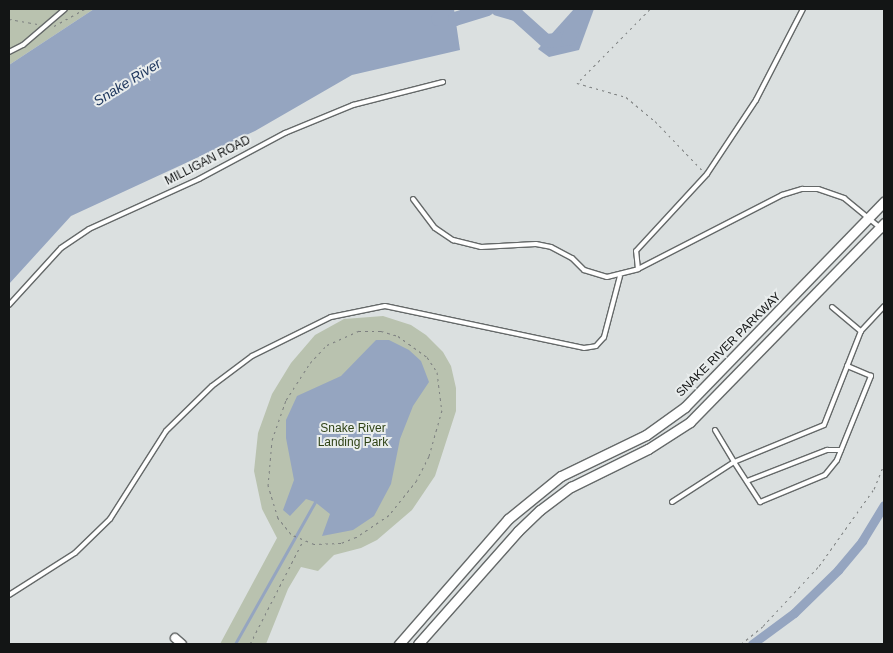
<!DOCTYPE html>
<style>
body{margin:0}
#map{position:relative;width:893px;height:653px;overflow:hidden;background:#dbe0e0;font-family:Arial,sans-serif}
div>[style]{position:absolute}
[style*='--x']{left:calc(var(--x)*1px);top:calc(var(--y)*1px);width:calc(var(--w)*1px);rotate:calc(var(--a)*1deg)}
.green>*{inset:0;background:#b9c2af}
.water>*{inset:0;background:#95a5c0}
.stream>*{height:2.5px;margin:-1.25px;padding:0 1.25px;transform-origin:1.25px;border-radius:1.25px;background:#95a5c0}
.canal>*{height:9px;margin:-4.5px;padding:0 4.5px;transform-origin:4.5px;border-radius:4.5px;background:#95a5c0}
.river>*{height:14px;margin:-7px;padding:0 7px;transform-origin:7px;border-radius:7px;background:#95a5c0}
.path>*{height:1px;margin-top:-0.5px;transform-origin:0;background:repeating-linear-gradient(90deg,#7d8080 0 2.5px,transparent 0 6.5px)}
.roads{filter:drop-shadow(1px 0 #656969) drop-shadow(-1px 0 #656969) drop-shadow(0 1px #656969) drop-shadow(0 -1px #656969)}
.service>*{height:4px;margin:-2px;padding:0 2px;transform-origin:2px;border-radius:2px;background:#fff}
.minor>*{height:8px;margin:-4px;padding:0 4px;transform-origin:4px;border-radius:4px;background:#fff}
.tertiary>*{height:9px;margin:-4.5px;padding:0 4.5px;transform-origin:4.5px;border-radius:4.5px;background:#fff}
span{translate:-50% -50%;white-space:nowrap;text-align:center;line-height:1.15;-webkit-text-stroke:4px #e9eded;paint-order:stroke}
.street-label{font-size:12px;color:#131515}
.park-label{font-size:12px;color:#2f4316}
.water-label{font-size:14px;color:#20385e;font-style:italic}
.frame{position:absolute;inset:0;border:10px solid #131515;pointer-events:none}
</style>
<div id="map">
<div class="green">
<i style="clip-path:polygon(9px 9px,94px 9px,9px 65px)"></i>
<i style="clip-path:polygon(383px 316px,411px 325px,426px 335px,443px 352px,451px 366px,456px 388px,456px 411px,435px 476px,412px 510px,377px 540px,361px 548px,334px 555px,318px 571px,301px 567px,288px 589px,266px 644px,220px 644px,277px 538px,262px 509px,254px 471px,258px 433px,272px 394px,291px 363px,315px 335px,344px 319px)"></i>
</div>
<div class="water">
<i style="clip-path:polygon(94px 9px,454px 9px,460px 50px,352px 75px,255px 131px,71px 216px,9px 284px,9px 65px)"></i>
<i style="clip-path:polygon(574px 9px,594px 9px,579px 50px,549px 57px,538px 49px)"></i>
<i style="clip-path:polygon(376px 340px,389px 340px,409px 350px,421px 361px,429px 382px,413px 406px,400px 439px,391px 484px,374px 516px,353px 530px,322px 536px,330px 514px,315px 502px,306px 499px,290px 516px,283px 510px,294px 480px,286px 438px,286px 420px,297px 396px,341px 376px)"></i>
</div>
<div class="stream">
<i style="--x:235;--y:644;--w:163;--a:-60.6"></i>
</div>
<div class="canal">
<i style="--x:752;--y:644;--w:52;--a:-36.4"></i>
<i style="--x:794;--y:613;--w:62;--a:-44.3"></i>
<i style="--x:838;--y:570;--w:38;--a:-50"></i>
<i style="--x:862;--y:541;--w:42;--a:-58.6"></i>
</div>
<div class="river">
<i style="--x:498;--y:9;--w:19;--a:16"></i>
<i style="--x:516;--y:14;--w:40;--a:42"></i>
<i style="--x:546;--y:41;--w:22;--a:-5"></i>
<i style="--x:568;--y:39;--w:33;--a:-65"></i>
<i style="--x:438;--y:19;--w:17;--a:0"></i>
<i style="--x:455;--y:19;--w:34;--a:-17"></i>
</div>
<div class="path">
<i style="--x:650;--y:9;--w:104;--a:134.6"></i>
<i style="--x:577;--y:83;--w:51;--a:15.9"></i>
<i style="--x:626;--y:97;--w:38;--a:40"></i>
<i style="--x:655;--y:121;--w:68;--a:46.2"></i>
<i style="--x:9;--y:19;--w:29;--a:10"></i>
<i style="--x:54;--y:26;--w:35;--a:-29"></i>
<i style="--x:359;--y:331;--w:22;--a:0"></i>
<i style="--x:381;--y:331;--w:18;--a:16"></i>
<i style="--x:398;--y:336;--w:36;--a:36"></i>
<i style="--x:427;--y:357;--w:18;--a:56"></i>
<i style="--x:437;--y:372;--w:38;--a:83"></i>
<i style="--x:442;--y:410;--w:48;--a:105.8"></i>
<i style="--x:429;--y:456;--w:27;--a:117"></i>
<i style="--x:417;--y:480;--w:45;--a:128.7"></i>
<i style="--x:389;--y:515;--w:40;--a:146"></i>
<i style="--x:356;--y:537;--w:16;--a:158"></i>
<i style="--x:341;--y:543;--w:27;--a:178"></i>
<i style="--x:314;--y:544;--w:25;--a:-157"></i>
<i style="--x:291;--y:534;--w:21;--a:-129"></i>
<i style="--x:278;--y:518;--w:34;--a:-107"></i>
<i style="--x:268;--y:486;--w:46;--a:-85"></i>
<i style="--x:272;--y:440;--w:42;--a:-70.7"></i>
<i style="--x:286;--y:400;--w:44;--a:-57"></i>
<i style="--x:310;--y:363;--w:25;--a:-47"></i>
<i style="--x:327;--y:345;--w:35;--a:-24"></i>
<i style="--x:250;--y:644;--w:116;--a:-62.8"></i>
<i style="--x:741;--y:644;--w:28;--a:-39"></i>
<i style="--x:763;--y:626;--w:82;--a:-47"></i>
<i style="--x:819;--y:566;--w:95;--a:-54.5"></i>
<i style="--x:874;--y:489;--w:27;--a:-68"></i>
</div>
<div class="roads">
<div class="service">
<i style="--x:9;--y:52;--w:16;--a:-27"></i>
<i style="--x:23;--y:45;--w:55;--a:-40.6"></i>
<i style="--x:413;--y:199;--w:36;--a:53"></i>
<i style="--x:435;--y:228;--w:22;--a:34"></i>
<i style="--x:453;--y:240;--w:29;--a:14"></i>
<i style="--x:481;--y:247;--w:55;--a:-3.1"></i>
<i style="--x:536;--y:244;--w:15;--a:11"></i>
<i style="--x:551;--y:247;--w:24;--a:28"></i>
<i style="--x:572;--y:258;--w:17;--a:45"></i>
<i style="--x:584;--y:270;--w:24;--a:17"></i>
<i style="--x:607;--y:277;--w:32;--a:-14"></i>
<i style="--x:638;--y:269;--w:162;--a:-27.2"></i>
<i style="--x:782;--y:195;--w:21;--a:-17"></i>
<i style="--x:802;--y:189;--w:16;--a:0"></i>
<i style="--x:818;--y:189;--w:28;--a:19"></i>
<i style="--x:844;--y:198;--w:52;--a:39.5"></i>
<i style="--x:638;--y:269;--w:18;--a:-96"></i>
<i style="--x:636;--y:251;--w:105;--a:-47.3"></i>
<i style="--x:707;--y:174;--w:89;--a:-56.5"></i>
<i style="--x:756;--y:100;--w:102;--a:-62.7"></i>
<i style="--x:9;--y:305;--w:77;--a:-47.6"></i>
<i style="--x:61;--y:248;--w:34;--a:-34"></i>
<i style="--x:89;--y:229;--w:121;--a:-24.4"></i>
<i style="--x:199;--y:179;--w:98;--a:-28.1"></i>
<i style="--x:285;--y:133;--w:74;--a:-22.4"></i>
<i style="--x:353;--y:105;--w:93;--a:-14.3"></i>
<i style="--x:832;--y:307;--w:38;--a:40"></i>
<i style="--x:861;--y:331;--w:34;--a:-47"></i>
<i style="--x:715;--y:430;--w:37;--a:59"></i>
<i style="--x:734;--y:462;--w:97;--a:-22.3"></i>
<i style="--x:824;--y:425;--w:101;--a:-68.5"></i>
<i style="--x:747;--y:481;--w:86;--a:-21.2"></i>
<i style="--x:827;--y:450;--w:14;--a:0"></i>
<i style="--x:672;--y:502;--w:74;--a:-32.8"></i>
<i style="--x:734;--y:462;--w:48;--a:57"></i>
<i style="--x:760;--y:502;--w:70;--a:-22.6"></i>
<i style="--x:825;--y:475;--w:19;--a:-51"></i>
<i style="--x:837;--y:460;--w:91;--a:-68"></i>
<i style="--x:871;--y:376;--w:26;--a:-157"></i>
<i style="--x:9;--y:595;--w:78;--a:-32.5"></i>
<i style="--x:75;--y:553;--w:49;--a:-44.2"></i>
<i style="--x:110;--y:519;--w:104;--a:-57.5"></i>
<i style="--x:166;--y:431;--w:64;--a:-44.4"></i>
<i style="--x:212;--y:386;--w:50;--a:-36.9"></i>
<i style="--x:252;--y:356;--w:88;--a:-26.3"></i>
<i style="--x:331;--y:317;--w:55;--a:-11.5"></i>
<i style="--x:385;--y:306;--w:203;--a:11.9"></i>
<i style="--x:584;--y:348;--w:12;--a:-9"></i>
<i style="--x:596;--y:346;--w:12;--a:-48"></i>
<i style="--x:604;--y:337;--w:63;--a:-75.3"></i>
</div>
<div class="minor">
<i style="--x:175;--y:638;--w:9;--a:41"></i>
</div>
<div class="tertiary">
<i style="--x:399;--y:644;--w:166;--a:-48.9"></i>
<i style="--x:508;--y:519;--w:68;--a:-39.1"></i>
<i style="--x:561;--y:476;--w:94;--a:-25.8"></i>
<i style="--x:646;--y:435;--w:48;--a:-35.7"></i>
<i style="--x:685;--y:407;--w:286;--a:-45.9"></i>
<i style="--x:418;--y:644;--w:151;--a:-48.5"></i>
<i style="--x:518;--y:531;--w:30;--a:-44"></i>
<i style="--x:540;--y:510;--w:39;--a:-37"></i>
<i style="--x:571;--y:487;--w:86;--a:-26.3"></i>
<i style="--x:648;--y:449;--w:50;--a:-32.7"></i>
<i style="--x:690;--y:422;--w:278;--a:-45.7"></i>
</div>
</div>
<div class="street-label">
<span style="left:208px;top:161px;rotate:-27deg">MILLIGAN ROAD</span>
<span style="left:729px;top:345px;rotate:-45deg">SNAKE RIVER PARKWAY</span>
</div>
<div class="park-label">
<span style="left:353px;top:436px">Snake River<br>Landing Park</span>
</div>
<div class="water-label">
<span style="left:127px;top:82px;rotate:-32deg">Snake River</span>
</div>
<div class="frame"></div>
</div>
